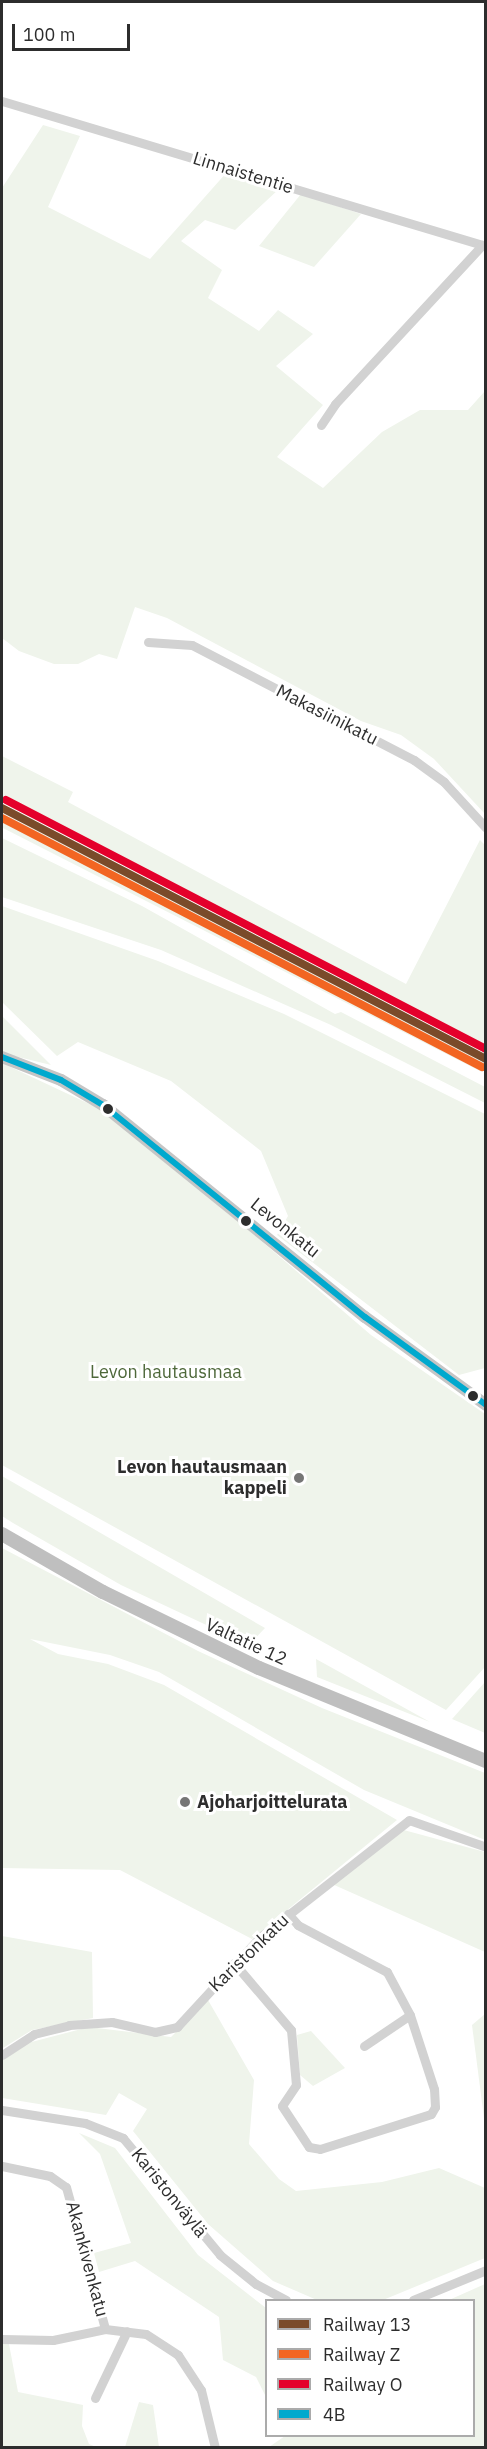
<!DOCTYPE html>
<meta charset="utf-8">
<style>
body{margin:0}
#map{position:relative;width:487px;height:2449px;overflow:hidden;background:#fff;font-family:"IBM Plex Sans",sans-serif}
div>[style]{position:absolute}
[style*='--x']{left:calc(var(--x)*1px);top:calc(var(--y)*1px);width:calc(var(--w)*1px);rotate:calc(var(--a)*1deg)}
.green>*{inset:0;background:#eff4eb;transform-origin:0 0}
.minor>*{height:9px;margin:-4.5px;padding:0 4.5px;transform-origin:4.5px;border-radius:4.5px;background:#d2d2d2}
.major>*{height:12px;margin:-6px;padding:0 6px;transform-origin:6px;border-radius:6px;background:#c5c5c5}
.highway>*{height:14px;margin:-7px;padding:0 7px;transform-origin:7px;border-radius:7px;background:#bfbfbf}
.bus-1>*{height:6px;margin:-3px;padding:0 3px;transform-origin:3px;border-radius:3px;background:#00a9ce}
.rail-1>*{height:8px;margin:-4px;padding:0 4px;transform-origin:4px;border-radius:4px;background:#7a4b2a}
.rail-2>*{height:8px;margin:-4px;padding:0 4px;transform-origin:4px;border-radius:4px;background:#f26522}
.rail-3>*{height:8px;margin:-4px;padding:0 4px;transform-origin:4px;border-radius:4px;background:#e4002b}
.dots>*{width:16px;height:16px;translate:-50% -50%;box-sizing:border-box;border:3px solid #fff;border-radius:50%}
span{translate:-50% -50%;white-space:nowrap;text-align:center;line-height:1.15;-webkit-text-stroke:6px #fff;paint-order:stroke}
.street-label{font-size:18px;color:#2d2d2d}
.park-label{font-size:18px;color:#4e683a}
.poi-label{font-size:18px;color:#2d2d2d;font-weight:700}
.right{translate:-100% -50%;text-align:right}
.left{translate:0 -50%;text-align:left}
.frame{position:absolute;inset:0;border:3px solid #2d2d2d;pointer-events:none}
.legend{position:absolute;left:265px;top:2299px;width:210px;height:138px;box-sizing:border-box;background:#fff;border:2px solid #ababab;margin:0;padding:8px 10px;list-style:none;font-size:18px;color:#2d2d2d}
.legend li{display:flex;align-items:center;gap:12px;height:30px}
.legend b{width:30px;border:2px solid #ababab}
.scale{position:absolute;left:12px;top:24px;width:118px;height:27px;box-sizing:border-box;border:3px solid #2d2d2d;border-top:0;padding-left:8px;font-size:18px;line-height:21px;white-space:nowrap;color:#2d2d2d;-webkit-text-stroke:4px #fff;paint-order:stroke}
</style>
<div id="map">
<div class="green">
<i style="clip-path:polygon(43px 125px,80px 136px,48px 207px,150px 259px,227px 172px,279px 189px,235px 230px,205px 220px,181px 241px,222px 270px,208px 298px,259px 331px,278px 310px,313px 334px,276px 366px,323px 405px,277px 457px,323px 488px,382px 432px,420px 410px,468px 410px,485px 391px,485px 814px,434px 759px,401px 735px,361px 721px,167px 618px,135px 607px,117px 659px,99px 654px,78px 664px,54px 664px,19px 651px,2px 638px,2px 188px)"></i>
<i style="clip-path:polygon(301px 194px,361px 214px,314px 267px,259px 246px)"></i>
<i style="clip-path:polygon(2px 756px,73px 792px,68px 802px,406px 984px,480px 840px,486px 846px,485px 1048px,2px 798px)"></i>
<i style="left:2px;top:813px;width:544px;height:13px;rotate:27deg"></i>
<i style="clip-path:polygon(2px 838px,142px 906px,335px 1014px,341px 1012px,485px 1087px,485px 1103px,331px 1025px,161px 950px,2px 897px)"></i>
<i style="clip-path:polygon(2px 906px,158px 961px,284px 1014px,485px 1114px,485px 1368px,459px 1375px,277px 1235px,288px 1216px,261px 1151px,171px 1081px,78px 1042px,57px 1056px,2px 1002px)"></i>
<i style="clip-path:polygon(2px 1016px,51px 1065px,2px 1053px)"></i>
<i style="clip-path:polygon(2px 1063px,98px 1108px,167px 1160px,371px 1335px,485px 1414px,485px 1667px,446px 1710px,2px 1465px)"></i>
<i style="clip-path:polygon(2px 1476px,265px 1628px,249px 1645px,121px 1585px,13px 1523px,2px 1516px)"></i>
<i style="clip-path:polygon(2px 1548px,198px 1651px,322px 1708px,485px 1773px,485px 1840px,364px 1790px,159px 1672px,110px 1655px,30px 1639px,58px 1654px,108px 1664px,164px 1685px,397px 1820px,252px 1939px,120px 1870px,2px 1868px)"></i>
<i style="clip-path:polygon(316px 1659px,430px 1722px,317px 1677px)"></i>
<i style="clip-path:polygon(485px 1682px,485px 1733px,452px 1719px)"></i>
<i style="clip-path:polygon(400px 1829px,485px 1852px,485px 1952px,332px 1884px)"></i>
<i style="clip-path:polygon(2px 1936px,92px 1952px,93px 2018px,32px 2030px,3px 2048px)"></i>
<i style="clip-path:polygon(208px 2000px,254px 2080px,249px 2144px,279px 2179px,296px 2191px,382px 2182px,439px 2168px,485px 2188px,485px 2258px,383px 2300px,317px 2300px,273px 2281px,208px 2224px,133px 2131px,147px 2109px,119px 2093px,106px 2115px,2px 2098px,2px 2061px,20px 2045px,89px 2027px,171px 2037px)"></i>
<i style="clip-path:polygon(485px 2014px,485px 2126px,472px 2025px)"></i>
<i style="clip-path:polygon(311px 2031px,345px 2068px,313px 2086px,300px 2075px,297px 2035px)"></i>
<i style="clip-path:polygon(79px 2133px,115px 2148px,198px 2255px,266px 2308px,266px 2397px,256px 2377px,223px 2360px,219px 2317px,135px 2261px,99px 2272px,94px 2253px,131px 2243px,100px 2154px)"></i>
<i style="clip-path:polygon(485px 2284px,485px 2447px,269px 2447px,285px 2436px,474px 2436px,474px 2300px,449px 2300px)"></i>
<i style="clip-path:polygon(2px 2343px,9px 2344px,18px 2392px,83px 2405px,82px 2426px,89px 2444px,96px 2447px,2px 2447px)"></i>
<i style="clip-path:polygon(139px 2402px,153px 2405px,159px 2447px,125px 2447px)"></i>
</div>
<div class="minor">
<i style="--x:2;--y:101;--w:505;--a:16.68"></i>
<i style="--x:321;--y:425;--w:25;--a:-56"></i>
<i style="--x:335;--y:404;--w:217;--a:-47.2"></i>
<i style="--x:148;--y:642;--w:44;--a:3.9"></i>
<i style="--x:192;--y:645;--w:250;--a:27.4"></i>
<i style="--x:414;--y:760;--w:37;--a:36"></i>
<i style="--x:444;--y:782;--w:62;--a:47.6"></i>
<i style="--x:234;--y:1963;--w:88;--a:49.6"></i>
<i style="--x:291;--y:2030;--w:55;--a:84.8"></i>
<i style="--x:296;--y:2085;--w:25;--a:124"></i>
<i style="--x:282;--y:2106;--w:49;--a:56.6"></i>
<i style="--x:309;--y:2147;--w:11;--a:10"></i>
<i style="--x:320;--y:2149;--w:116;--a:-17.5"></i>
<i style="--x:431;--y:2114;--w:8;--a:-60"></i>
<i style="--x:435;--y:2107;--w:18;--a:-93"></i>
<i style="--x:434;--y:2089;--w:78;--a:-108"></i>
<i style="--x:410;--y:2015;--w:49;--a:-118.1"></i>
<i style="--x:387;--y:1972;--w:101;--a:-152.2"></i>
<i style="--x:298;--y:1925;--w:15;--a:-132"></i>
<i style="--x:364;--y:2046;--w:55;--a:-34"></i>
<i style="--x:2;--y:2055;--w:38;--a:-33"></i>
<i style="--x:34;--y:2034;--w:36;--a:-14"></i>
<i style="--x:69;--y:2025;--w:43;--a:-4"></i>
<i style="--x:112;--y:2022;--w:44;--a:13.1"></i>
<i style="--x:155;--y:2032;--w:23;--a:-13"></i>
<i style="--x:177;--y:2027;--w:122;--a:-47.3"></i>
<i style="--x:260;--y:1937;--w:189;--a:-38.1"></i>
<i style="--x:409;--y:1820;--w:82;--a:19.3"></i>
<i style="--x:2;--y:2110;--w:84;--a:8.9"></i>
<i style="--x:85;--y:2123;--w:41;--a:21.5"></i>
<i style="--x:123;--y:2138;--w:152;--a:50.3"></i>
<i style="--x:220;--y:2255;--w:46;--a:38.9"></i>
<i style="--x:256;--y:2284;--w:34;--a:28"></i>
<i style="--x:2;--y:2166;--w:49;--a:11.8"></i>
<i style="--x:50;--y:2176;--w:19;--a:35"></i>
<i style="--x:66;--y:2187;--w:147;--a:74.6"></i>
<i style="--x:105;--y:2329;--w:41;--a:7"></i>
<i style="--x:146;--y:2334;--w:38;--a:33"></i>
<i style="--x:178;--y:2355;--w:42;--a:56.7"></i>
<i style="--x:201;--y:2390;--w:60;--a:76.4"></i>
<i style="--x:413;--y:2300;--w:79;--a:-22.3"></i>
<i style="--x:2;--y:2339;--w:51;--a:1.1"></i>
<i style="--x:53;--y:2340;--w:53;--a:-11.9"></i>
<i style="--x:95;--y:2398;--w:74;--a:-64.5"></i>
</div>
<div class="major">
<i style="--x:2;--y:1057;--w:63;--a:21.3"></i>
<i style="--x:61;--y:1080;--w:49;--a:30.8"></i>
<i style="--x:103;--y:1105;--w:337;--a:39"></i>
<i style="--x:365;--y:1317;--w:150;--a:36"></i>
</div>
<div class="highway">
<i style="--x:2;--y:1534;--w:116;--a:29.9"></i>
<i style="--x:103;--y:1592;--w:174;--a:26"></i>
<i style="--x:259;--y:1668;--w:245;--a:22.3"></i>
</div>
<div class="bus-1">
<i style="--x:2;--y:1057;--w:63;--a:21.3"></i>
<i style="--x:61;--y:1080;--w:49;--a:30.8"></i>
<i style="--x:103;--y:1105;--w:337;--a:39"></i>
<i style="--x:365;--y:1317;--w:150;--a:36"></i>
</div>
<div class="rail-1">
<i style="--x:2;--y:808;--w:545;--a:27.41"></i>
</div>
<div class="rail-2">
<i style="--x:2;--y:818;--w:541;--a:27.42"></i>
</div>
<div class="rail-3">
<i style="--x:6;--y:800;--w:541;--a:27.42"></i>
</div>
<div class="dots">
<i style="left:108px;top:1109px;background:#2d2d2d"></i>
<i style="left:246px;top:1221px;background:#2d2d2d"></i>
<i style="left:473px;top:1396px;background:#2d2d2d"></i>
<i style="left:299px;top:1478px;background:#767676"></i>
<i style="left:185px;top:1802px;background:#767676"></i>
</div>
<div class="street-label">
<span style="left:243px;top:173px;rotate:17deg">Linnaistentie</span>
<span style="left:327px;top:715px;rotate:27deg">Makasiinikatu</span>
<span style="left:285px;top:1228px;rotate:39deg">Levonkatu</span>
<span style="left:246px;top:1642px;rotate:25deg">Valtatie 12</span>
<span style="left:249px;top:1953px;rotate:-44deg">Karistonkatu</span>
<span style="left:169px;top:2193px;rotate:51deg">Karistonväylä</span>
<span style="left:87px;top:2259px;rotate:75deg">Akankivenkatu</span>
</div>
<div class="park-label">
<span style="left:166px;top:1372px">Levon hautausmaa</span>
</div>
<div class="poi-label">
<span class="right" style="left:287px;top:1478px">Levon hautausmaan<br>kappeli</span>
<span class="left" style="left:197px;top:1802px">Ajoharjoittelurata</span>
</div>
<div class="frame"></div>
<ul class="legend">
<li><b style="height:8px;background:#7a4b2a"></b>Railway 13</li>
<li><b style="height:8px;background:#f26522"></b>Railway Z</li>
<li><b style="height:8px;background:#e4002b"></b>Railway O</li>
<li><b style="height:8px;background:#00a9ce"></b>4B</li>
</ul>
<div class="scale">100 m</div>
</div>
